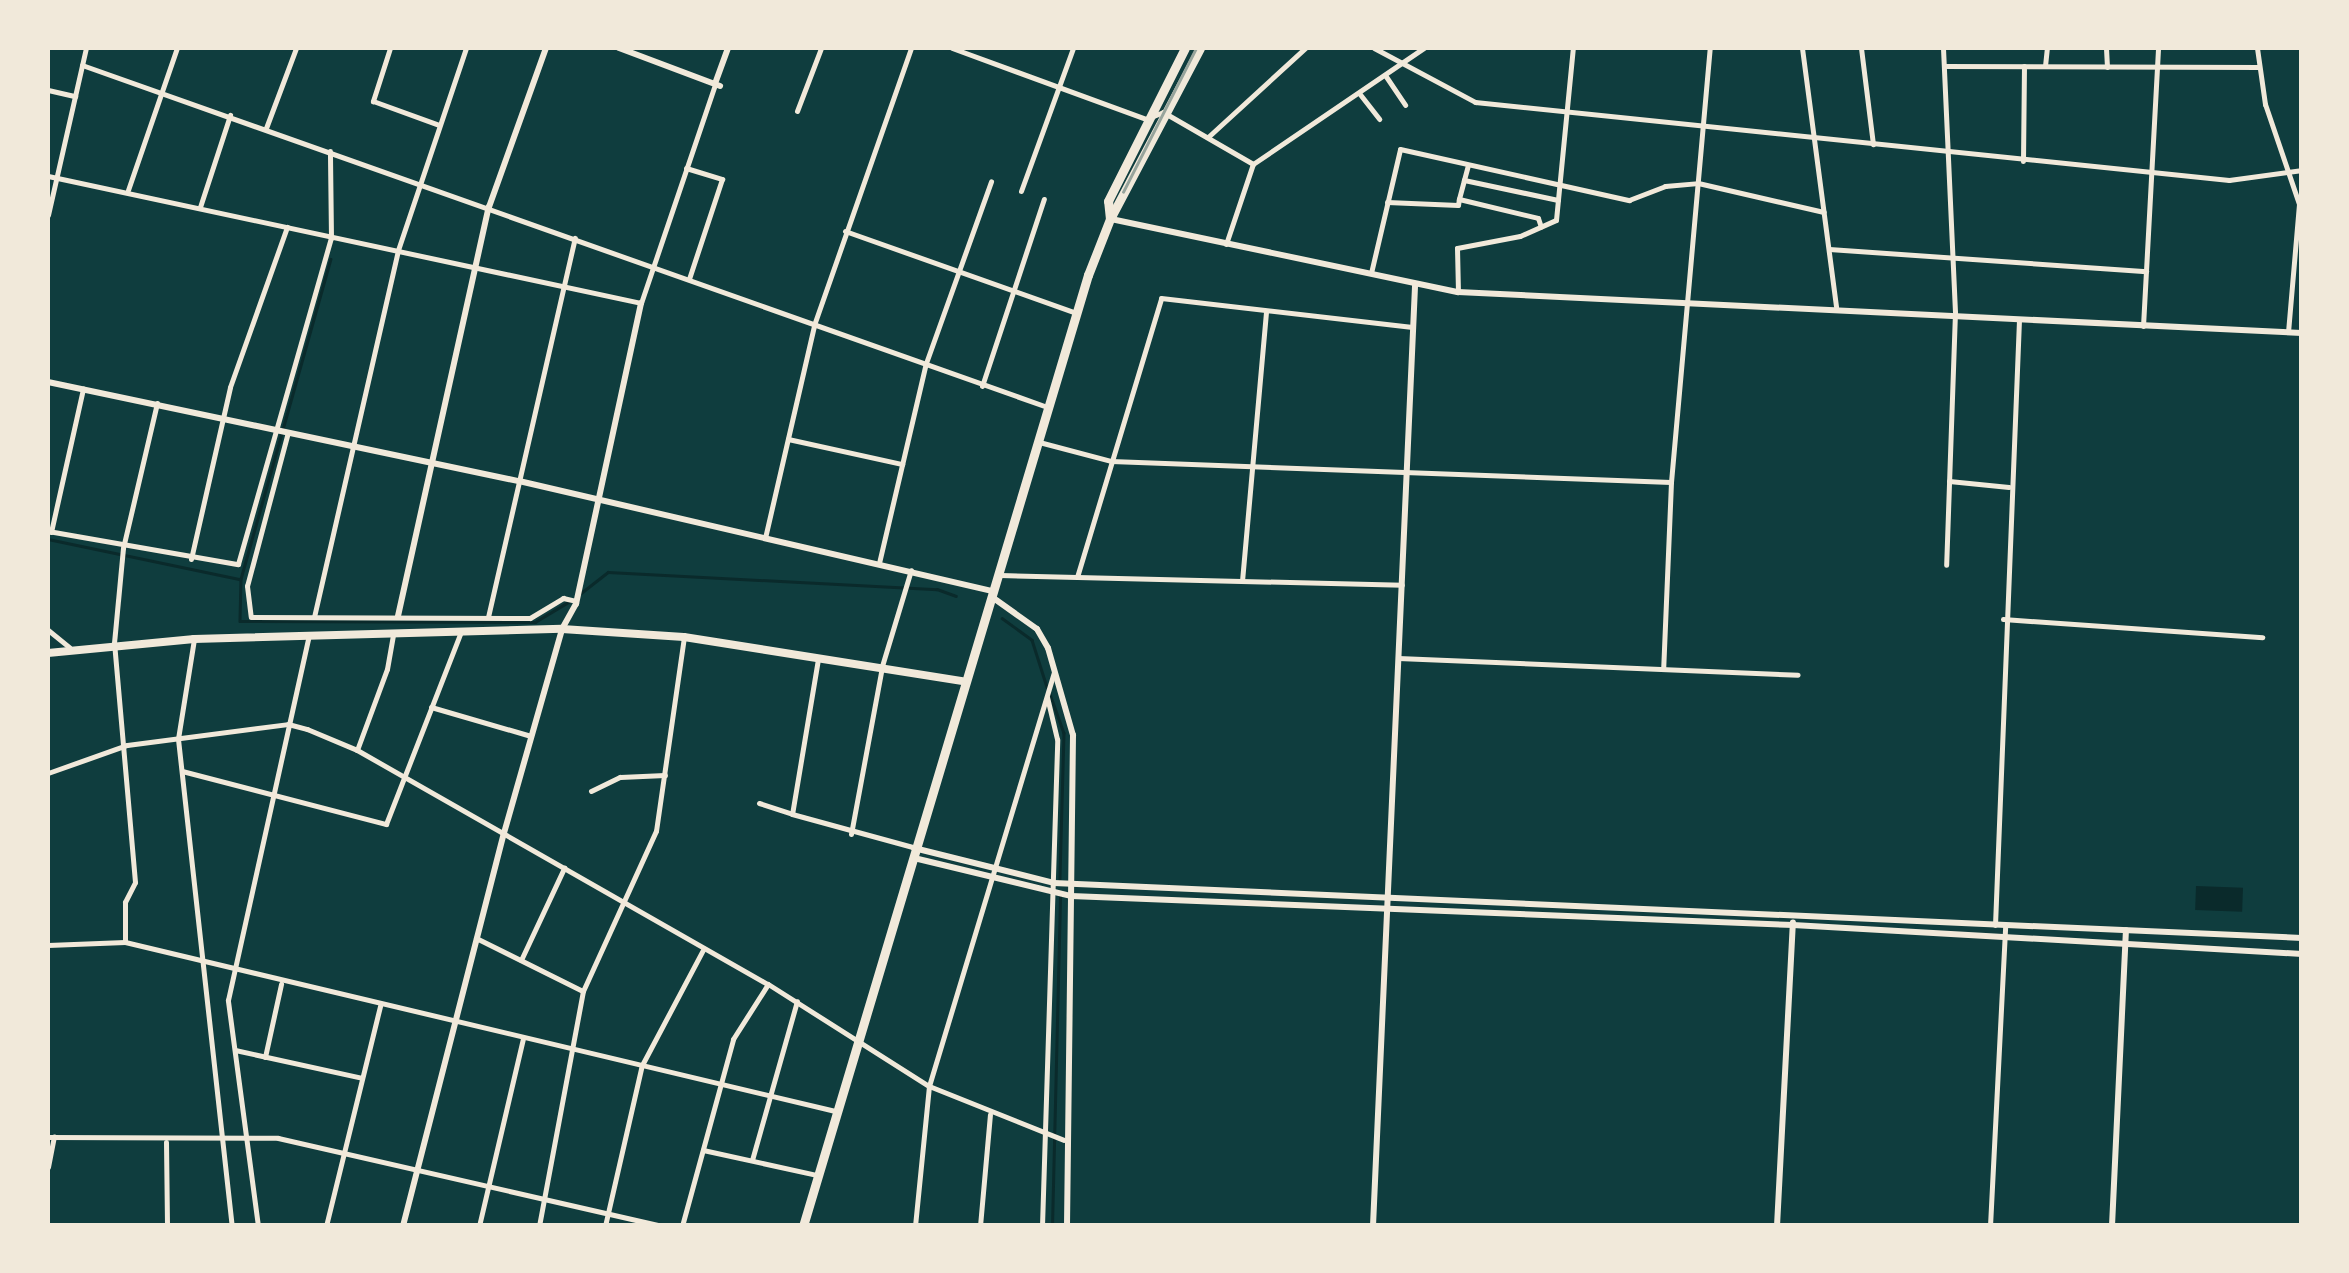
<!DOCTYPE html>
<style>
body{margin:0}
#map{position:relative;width:2349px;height:1273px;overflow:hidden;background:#0f3d3e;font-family:"Fira Sans",sans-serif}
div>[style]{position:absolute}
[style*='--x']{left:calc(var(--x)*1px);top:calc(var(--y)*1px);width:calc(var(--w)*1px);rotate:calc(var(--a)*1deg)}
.water>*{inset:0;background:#0a2a2b;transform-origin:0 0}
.stream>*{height:2.5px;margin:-1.25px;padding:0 1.25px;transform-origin:1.25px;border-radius:1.25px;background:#0a2a2b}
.minor>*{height:5px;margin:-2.5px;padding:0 2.5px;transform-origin:2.5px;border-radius:2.5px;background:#f1e9da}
.tertiary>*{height:6px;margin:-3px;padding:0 3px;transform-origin:3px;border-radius:3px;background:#f1e9da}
.secondary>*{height:8px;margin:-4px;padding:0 4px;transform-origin:4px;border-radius:4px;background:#f1e9da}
.primary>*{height:9px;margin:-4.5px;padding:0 4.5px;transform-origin:4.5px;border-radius:4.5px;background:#f1e9da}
.tram>*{height:2.5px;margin:-1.25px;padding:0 1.25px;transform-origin:1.25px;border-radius:1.25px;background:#97a49c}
span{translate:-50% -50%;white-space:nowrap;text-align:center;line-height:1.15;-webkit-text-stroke:8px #f1e9da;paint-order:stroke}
.frame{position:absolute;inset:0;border:50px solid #f1e9da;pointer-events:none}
</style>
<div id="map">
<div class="water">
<i style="left:2196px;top:886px;width:47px;height:24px;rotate:2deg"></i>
</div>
<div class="stream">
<i style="--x:331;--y:259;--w:332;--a:105.7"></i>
<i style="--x:241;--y:579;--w:42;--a:91.4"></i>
<i style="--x:240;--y:621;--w:295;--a:0.2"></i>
<i style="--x:535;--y:622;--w:41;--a:-31"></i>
<i style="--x:48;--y:539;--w:196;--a:11.8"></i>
<i style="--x:581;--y:593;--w:34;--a:-38"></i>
<i style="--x:608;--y:572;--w:329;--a:3"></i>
<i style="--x:937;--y:589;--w:20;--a:20"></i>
<i style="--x:1002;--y:618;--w:37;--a:36"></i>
<i style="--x:1032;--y:640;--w:49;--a:72.3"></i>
<i style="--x:1050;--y:694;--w:41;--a:70.3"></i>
<i style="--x:1064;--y:733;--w:146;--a:91.6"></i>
<i style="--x:1052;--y:1226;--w:329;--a:-88.6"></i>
</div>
<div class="minor">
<i style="--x:390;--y:48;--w:56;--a:107.8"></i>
<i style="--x:373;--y:101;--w:70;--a:20"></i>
<i style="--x:952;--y:48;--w:207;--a:20.1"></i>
<i style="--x:1146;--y:119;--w:18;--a:-22"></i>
<i style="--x:1163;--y:112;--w:104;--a:30"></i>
<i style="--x:1374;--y:48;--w:115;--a:28.1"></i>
<i style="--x:1475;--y:102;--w:758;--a:5.91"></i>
<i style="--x:2229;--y:180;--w:74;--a:-7.8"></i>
<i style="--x:1802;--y:48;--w:261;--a:82.5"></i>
<i style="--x:1861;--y:48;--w:97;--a:82.9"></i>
<i style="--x:1943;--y:48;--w:264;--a:87.4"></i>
<i style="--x:1955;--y:312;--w:253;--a:92"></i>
<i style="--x:2106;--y:48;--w:19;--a:87"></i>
<i style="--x:2257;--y:48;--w:57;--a:81.9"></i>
<i style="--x:2265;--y:104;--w:106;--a:71.2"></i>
<i style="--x:2299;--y:204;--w:128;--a:94.9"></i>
<i style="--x:82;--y:65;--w:1024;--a:19.51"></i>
<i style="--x:1944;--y:66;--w:315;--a:0.2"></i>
<i style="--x:2045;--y:66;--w:18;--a:-84"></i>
<i style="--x:1385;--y:75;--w:36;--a:56"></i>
<i style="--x:48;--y:90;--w:28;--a:13"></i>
<i style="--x:1359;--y:93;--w:33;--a:52"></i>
<i style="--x:797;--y:111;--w:67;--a:-69.1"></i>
<i style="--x:266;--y:128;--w:85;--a:-69.4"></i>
<i style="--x:1208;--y:137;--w:132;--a:-42.5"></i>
<i style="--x:2023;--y:161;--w:95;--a:-89.4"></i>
<i style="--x:1468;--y:165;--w:16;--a:105"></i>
<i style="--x:1464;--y:180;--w:96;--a:12"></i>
<i style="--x:686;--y:168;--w:38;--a:17"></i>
<i style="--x:722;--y:179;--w:105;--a:108.3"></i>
<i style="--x:48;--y:176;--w:606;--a:12.09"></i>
<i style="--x:641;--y:303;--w:231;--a:-71.3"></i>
<i style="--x:1464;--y:180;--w:20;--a:105"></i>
<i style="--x:1459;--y:199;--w:81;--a:13.5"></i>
<i style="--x:1538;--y:218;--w:9;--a:72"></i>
<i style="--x:128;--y:190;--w:150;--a:-71"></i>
<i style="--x:1021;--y:191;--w:152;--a:-70"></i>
<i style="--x:1387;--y:202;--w:71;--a:2.4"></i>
<i style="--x:1458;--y:205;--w:6;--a:-81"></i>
<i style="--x:200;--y:207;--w:97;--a:-71.9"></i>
<i style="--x:48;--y:215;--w:171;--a:-77.2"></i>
<i style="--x:845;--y:231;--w:245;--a:19.5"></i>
<i style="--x:1226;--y:244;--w:84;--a:-71.4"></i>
<i style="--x:1253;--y:164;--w:207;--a:-34.2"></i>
<i style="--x:1829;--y:249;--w:318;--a:4"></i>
<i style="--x:1371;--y:273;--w:127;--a:-76.8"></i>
<i style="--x:1400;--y:149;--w:235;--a:12.6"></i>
<i style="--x:1629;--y:200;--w:39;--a:-21"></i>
<i style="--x:1665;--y:186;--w:33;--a:-5"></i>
<i style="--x:1698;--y:183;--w:129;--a:13"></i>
<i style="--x:1458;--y:292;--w:44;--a:-91.3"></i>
<i style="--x:1457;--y:248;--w:64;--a:-10.8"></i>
<i style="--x:1520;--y:236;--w:39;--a:-24"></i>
<i style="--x:1556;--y:220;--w:173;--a:-84.4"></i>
<i style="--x:2143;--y:326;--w:278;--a:-86.9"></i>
<i style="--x:982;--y:386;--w:197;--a:-71.7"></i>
<i style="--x:288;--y:432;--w:159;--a:104.9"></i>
<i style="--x:247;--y:586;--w:31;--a:83"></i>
<i style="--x:251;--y:617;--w:279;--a:0.2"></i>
<i style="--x:530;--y:618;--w:39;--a:-31"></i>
<i style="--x:563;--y:598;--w:13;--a:13"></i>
<i style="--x:788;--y:439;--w:117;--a:12.4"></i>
<i style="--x:1039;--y:442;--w:74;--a:14.8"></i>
<i style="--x:1111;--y:461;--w:560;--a:2.15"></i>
<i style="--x:1671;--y:482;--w:187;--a:92.4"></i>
<i style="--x:1949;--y:481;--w:60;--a:5.7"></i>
<i style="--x:1671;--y:482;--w:436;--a:-84.9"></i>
<i style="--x:48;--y:531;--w:193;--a:9.9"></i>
<i style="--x:238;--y:564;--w:339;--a:-74.1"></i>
<i style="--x:331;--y:238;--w:87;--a:-90.7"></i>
<i style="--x:51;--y:532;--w:147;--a:-77.4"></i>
<i style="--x:765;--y:538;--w:219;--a:-77"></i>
<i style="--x:814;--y:325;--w:293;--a:-70.7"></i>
<i style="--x:191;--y:559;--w:176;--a:-77.2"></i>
<i style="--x:230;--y:387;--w:170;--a:-70.4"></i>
<i style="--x:879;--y:563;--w:205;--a:-76.8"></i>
<i style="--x:926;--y:363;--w:193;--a:-70.3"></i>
<i style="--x:1000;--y:575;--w:402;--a:1.4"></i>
<i style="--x:1077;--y:577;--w:291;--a:-73.2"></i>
<i style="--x:1161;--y:298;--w:253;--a:6.6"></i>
<i style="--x:1242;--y:581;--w:271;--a:-84.9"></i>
<i style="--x:314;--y:617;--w:376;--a:-77.1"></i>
<i style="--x:398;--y:250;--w:213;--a:-71.4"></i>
<i style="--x:488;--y:617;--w:389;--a:-77.1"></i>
<i style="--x:2003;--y:619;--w:260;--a:4"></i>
<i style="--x:48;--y:630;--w:28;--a:39"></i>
<i style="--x:194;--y:639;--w:101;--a:99.1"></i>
<i style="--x:178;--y:739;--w:490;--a:83.7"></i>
<i style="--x:1398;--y:658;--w:400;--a:2.4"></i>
<i style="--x:818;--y:659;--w:157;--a:99.5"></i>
<i style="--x:792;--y:814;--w:125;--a:15.3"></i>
<i style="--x:431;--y:707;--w:104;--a:16.2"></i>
<i style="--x:357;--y:750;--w:86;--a:-69.7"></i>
<i style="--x:387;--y:669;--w:35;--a:-80"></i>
<i style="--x:182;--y:771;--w:211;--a:14.6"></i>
<i style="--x:386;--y:824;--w:204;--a:-68.7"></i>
<i style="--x:48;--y:773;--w:84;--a:-19.5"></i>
<i style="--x:127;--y:745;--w:162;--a:-7.4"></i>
<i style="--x:288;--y:724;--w:20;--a:15"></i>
<i style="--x:307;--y:729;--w:54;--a:22.8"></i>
<i style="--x:357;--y:750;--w:473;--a:29.7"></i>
<i style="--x:768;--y:984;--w:191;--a:32.4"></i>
<i style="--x:929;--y:1086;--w:145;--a:21.8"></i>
<i style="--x:591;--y:791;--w:32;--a:-26"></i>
<i style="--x:620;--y:777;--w:45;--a:-2.5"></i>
<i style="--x:759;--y:803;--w:35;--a:18"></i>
<i style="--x:851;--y:834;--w:171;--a:-79.5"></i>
<i style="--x:882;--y:666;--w:100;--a:-73.2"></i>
<i style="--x:1995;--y:925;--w:606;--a:-87.73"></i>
<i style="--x:476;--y:938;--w:119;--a:26.4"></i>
<i style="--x:125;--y:942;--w:40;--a:-90"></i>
<i style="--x:125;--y:902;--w:22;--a:-63"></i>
<i style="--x:135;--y:882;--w:240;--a:-95"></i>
<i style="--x:114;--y:643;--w:95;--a:-84.6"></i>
<i style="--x:123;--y:548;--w:149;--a:-76.8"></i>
<i style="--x:48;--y:945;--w:77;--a:-2.2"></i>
<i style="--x:125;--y:942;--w:730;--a:13.39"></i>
<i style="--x:521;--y:960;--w:102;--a:-64.9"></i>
<i style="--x:235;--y:1050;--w:130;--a:12.4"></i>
<i style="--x:265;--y:1057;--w:75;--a:-77.6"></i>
<i style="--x:48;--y:1137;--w:230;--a:0.2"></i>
<i style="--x:278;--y:1138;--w:394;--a:12.9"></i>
<i style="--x:166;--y:1142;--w:84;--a:89.3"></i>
<i style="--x:703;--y:1150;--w:117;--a:12.4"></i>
<i style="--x:752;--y:1160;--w:165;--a:-74.2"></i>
<i style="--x:48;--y:1167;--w:31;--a:-79"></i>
<i style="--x:258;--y:1226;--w:228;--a:-97.6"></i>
<i style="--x:228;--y:1000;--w:373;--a:-77.5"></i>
<i style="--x:326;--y:1226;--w:227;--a:-76.2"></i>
<i style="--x:479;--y:1226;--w:193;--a:-76.8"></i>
<i style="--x:539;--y:1226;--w:239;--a:-79.4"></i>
<i style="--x:583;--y:991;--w:176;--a:-65.5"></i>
<i style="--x:656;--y:831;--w:196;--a:-81.8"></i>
<i style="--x:605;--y:1226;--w:165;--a:-77.1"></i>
<i style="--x:642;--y:1065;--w:132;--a:-62.1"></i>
<i style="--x:682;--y:1226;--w:194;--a:-74.7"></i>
<i style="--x:733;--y:1039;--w:65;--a:-57.5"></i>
<i style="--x:915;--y:1226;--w:141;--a:-84.3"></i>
<i style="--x:929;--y:1086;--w:432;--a:-73.2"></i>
<i style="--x:980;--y:1226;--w:112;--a:-84.9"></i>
<i style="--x:1042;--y:1226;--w:487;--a:-88.2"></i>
<i style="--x:1057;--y:739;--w:43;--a:-103.4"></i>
<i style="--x:1990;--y:1226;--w:300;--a:-87.1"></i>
</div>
<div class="tertiary">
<i style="--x:619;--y:48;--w:108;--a:20.6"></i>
<i style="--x:716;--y:81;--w:35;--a:-70"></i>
<i style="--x:1111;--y:219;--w:355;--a:11.9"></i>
<i style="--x:1458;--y:292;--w:845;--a:2.78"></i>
<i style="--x:48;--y:382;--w:481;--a:11.9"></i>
<i style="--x:519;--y:481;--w:484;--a:13.1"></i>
<i style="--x:992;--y:597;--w:55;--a:35.4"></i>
<i style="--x:1037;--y:629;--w:22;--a:60"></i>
<i style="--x:1048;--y:648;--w:91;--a:74"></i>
<i style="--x:1073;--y:735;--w:491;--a:90.7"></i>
<i style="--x:398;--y:616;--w:419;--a:-77.5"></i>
<i style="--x:489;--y:207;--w:169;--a:-70.3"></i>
<i style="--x:914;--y:848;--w:144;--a:14"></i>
<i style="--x:1054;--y:883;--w:1249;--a:2.52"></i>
<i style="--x:914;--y:858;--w:162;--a:13.6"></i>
<i style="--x:1071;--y:896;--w:723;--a:2.3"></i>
<i style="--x:1793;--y:925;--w:510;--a:3.26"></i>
<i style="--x:403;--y:1226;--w:406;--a:-75.6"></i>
<i style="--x:504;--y:833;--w:212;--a:-74.1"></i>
<i style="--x:562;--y:629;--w:29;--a:-61"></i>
<i style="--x:576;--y:604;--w:308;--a:-77.8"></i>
<i style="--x:1373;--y:1226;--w:942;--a:-87.44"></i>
<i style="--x:1777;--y:1226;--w:304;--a:-87"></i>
<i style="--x:2112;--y:1226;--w:296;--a:-87.3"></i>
</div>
<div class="secondary">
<i style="--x:48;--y:653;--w:147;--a:-5.5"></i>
<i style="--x:194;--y:639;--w:368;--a:-1.6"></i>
<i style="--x:562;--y:629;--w:122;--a:3.8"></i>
<i style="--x:684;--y:637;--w:282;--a:9"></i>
</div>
<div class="primary">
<i style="--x:1110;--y:219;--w:18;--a:-96"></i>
<i style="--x:1108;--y:201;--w:171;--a:-63.3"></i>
<i style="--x:803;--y:1226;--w:993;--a:-73.32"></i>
<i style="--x:1088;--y:275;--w:60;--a:-68.6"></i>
<i style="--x:1110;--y:219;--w:193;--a:-62.2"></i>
</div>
<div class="tram">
<i style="--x:1123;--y:192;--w:161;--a:-63.1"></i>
</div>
<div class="frame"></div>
</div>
